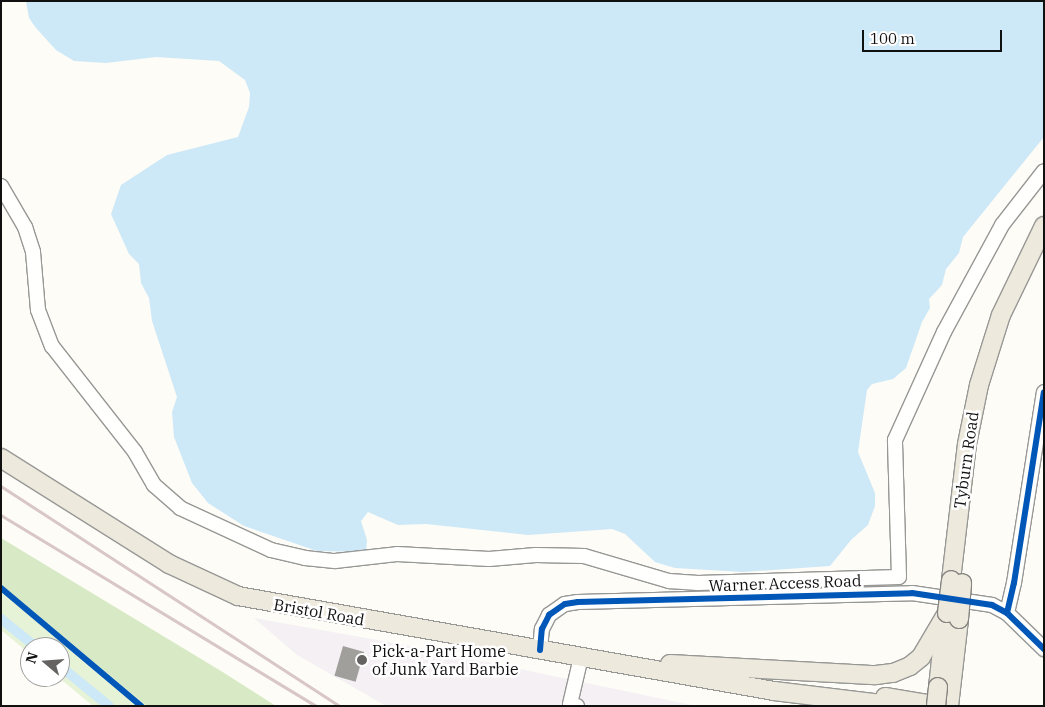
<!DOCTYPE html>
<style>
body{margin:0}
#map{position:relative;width:1045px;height:707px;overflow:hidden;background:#fdfcf7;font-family:"IBM Plex Serif",serif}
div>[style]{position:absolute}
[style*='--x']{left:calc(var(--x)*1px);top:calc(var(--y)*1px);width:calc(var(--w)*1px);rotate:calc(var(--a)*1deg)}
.industrial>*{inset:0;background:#f5f0f3}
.green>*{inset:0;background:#e7f3d7}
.forest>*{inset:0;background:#d8eac5}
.water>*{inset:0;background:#cde8f7}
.canal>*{height:10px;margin:-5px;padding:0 5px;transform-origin:5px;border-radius:5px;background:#cde8f7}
.building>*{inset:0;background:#a19f9c;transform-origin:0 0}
.roads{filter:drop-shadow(1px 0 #979795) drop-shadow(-1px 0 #979795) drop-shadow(0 1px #979795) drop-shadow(0 -1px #979795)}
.minor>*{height:14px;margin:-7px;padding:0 7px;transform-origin:7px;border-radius:7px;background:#fffffe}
.major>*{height:18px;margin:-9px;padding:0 9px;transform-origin:9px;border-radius:9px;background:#ede9dc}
.rail>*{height:2.5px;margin:-1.25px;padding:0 1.25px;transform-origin:1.25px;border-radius:1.25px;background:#d9c6c7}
.bridges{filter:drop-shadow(1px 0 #858482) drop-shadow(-1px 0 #858482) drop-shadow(0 1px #858482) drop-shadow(0 -1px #858482)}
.major-bridge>*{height:18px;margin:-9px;padding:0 9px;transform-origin:9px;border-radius:9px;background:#ede9dc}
.cycleway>*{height:6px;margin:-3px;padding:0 3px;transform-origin:3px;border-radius:3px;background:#0057b8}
.dots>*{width:14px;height:14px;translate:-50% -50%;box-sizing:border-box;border:2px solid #fff;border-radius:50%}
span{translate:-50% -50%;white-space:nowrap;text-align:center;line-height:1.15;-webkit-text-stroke:5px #fff;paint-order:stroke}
.street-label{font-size:16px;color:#111}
.poi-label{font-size:16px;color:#111}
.left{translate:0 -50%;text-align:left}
.frame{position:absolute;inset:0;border:2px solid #111;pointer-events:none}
.north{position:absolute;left:20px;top:637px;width:50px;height:50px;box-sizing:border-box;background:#fff;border:1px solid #a0a0a0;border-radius:50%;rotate:288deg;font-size:14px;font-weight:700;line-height:20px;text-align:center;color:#111}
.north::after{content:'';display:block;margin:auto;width:18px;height:22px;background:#646362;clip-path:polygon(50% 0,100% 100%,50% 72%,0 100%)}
.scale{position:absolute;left:862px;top:30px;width:140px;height:22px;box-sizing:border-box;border:2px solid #111;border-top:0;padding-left:6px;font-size:15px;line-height:18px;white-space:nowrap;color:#111;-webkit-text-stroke:4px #fff;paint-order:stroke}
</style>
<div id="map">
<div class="industrial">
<i style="clip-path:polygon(254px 618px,405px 645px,696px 706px,386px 706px,297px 655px)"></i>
</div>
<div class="green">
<i style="clip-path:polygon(1px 588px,152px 706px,93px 706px,58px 677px,60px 647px,30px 647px,30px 654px,1px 630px)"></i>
</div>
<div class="forest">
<i style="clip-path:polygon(1px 538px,221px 671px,276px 706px,147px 706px,1px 585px)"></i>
</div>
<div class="water">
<i style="clip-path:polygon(26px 1px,1044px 1px,1044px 137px,963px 237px,959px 253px,946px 269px,942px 285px,929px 299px,930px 308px,922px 322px,906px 368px,893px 379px,872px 384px,867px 390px,858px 452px,875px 493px,875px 506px,868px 525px,851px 540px,830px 566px,743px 572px,675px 568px,655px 562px,625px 534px,612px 529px,528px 535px,426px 524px,398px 525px,368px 512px,361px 521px,367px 540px,366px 552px,317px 551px,244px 526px,208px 503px,192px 483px,174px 437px,172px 412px,177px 397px,152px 321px,149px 298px,141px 283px,139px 264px,129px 254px,111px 214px,121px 185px,167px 155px,238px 137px,249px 107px,250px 93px,245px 80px,219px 61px,156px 57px,106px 63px,74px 61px,56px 50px,36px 28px,29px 18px)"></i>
</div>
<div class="canal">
<i style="--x:1;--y:619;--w:45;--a:38.7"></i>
<i style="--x:60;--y:666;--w:63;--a:39.2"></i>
</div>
<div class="building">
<i style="left:343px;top:646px;width:22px;height:31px;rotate:16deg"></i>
</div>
<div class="roads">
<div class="minor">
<i style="--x:1;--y:186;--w:48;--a:59.7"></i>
<i style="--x:25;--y:227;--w:26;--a:72"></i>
<i style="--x:33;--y:252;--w:58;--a:85.1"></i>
<i style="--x:38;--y:310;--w:39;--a:69"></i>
<i style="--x:52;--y:346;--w:135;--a:51.9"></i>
<i style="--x:135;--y:452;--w:38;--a:60"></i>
<i style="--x:154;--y:485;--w:35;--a:41"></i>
<i style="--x:180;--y:508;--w:100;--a:24.8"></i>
<i style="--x:271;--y:550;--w:35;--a:13"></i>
<i style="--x:305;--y:558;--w:30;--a:6"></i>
<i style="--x:335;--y:561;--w:62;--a:-6.4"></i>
<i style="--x:397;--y:554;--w:92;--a:3.1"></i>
<i style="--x:489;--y:559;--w:47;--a:-4.9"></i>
<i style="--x:536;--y:555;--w:48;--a:1.2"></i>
<i style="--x:584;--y:556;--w:89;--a:16.4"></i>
<i style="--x:669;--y:581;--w:29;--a:4"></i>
<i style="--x:698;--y:583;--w:201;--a:-1.7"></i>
<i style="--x:899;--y:577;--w:137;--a:-91.7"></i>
<i style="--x:895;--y:440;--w:119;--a:-65.6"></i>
<i style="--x:944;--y:332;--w:122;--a:-61.5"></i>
<i style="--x:1002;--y:225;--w:68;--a:-52.1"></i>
<i style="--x:1007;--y:613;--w:31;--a:-77"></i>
<i style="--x:1014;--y:583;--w:193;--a:-81.1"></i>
<i style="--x:540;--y:650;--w:21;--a:-85"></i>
<i style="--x:542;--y:629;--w:16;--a:-63"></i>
<i style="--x:549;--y:615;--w:19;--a:-35"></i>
<i style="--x:565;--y:604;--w:13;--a:-9"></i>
<i style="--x:578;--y:602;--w:334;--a:-1.5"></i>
<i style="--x:912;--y:593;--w:81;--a:8.5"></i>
<i style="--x:992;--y:605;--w:17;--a:28"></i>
<i style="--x:1007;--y:613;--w:52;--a:44.2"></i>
<i style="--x:577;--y:706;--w:7;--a:-164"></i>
<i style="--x:570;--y:704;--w:48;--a:-76.8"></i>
</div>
<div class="major">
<i style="--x:1;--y:458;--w:199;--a:32.2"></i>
<i style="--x:169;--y:564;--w:76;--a:24.9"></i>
<i style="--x:238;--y:596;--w:544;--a:10.05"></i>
<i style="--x:774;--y:691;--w:125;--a:6.9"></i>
<i style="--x:951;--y:580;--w:137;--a:-83.3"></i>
<i style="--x:967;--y:444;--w:60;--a:-78.5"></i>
<i style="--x:979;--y:385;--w:73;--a:-72.6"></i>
<i style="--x:1001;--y:315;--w:99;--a:-64.2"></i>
<i style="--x:670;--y:664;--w:206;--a:3.1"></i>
<i style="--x:876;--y:675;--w:17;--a:-7"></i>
<i style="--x:893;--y:673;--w:18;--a:-22"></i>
<i style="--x:910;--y:666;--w:14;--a:-39"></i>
<i style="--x:921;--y:657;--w:51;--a:-59.4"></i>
<i style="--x:938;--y:687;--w:63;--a:-83.7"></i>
<i style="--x:885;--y:697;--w:56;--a:9.3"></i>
<i style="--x:949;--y:706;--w:88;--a:-83.4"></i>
</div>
</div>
<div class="rail">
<i style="--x:1;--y:486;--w:404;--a:33"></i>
<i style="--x:1;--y:515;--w:368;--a:31.2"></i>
</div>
<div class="bridges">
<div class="major-bridge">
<i style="--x:947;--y:613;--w:33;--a:-83"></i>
<i style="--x:959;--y:619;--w:36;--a:-85"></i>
<i style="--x:936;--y:706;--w:19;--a:-84"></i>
</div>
</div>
<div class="cycleway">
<i style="--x:1;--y:588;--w:183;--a:40.1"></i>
<i style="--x:1007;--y:613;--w:31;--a:-77"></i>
<i style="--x:1014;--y:583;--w:193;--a:-81.1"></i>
<i style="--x:540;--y:650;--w:21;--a:-85"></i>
<i style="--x:542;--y:629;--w:16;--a:-63"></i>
<i style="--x:549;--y:615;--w:19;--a:-35"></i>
<i style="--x:565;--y:604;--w:13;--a:-9"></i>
<i style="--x:578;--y:602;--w:334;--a:-1.5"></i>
<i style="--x:912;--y:593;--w:81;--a:8.5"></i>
<i style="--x:992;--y:605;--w:17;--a:28"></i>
<i style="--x:1007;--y:613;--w:52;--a:44.2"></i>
</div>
<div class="dots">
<i style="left:362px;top:660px;background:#646362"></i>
</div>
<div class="street-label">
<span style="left:966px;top:460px;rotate:-82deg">Tyburn Road</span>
<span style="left:785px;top:583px;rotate:-2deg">Warner Access Road</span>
<span style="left:319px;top:612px;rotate:10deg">Bristol Road</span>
</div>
<div class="poi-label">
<span class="left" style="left:372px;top:660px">Pick-a-Part Home<br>of Junk Yard Barbie</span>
</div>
<div class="frame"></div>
<div class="north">N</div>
<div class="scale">100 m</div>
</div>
